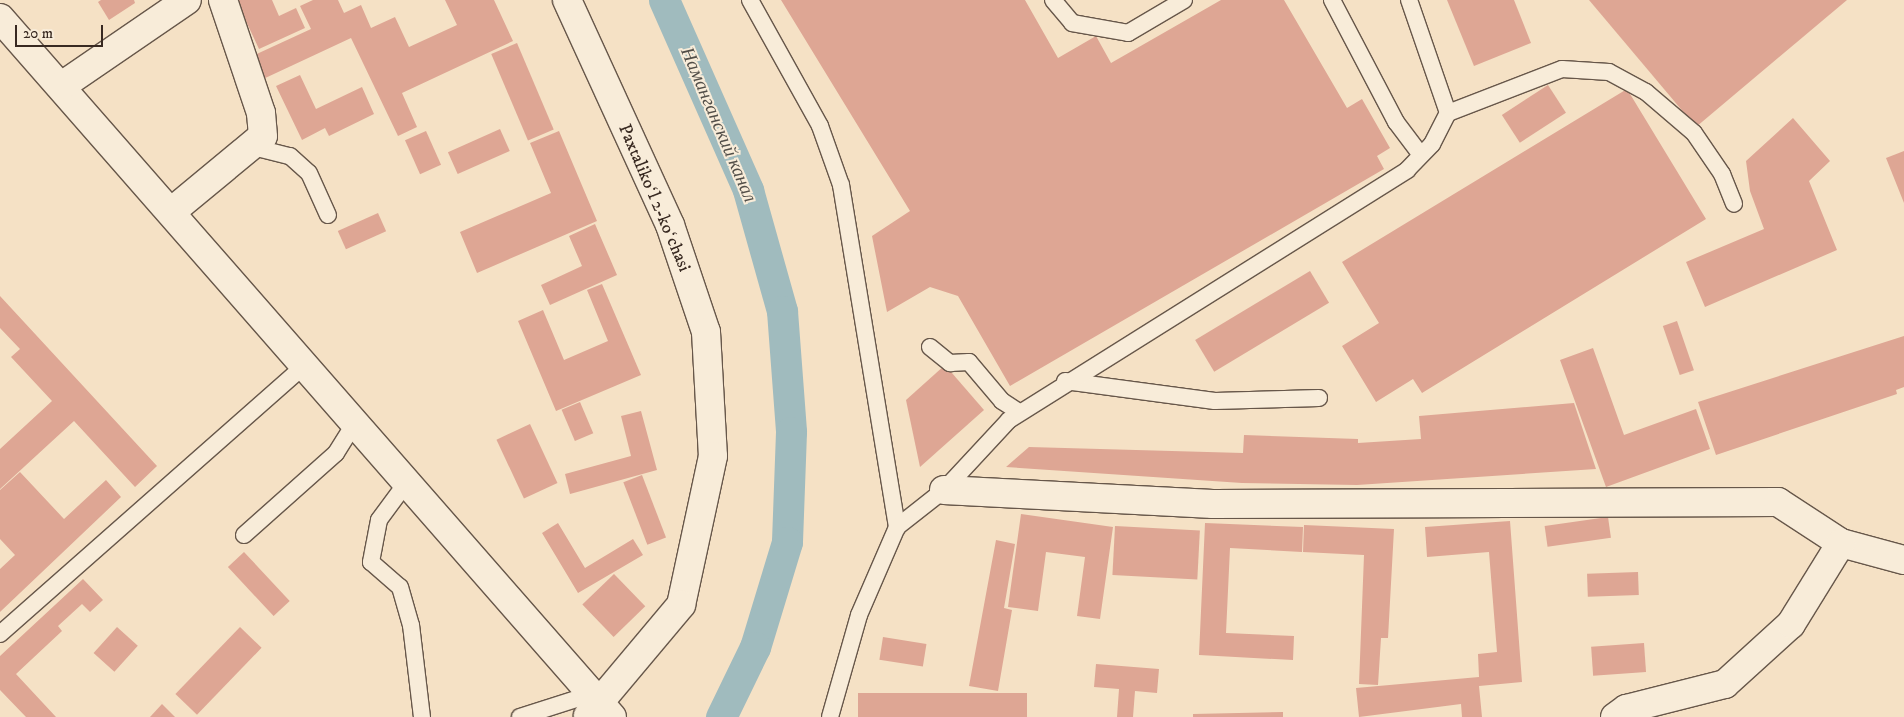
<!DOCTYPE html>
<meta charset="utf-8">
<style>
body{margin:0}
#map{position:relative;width:1904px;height:717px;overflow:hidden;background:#f5e1c5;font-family:"IM FELL DW Pica",serif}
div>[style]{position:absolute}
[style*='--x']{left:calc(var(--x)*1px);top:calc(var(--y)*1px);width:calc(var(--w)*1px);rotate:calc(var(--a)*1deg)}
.canal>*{height:31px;margin:-15.5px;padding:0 15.5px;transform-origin:15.5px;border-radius:15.5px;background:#a0bbbe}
.building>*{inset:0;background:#dea694;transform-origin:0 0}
.roads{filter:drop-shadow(1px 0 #67574a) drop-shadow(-1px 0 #67574a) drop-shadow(0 1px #67574a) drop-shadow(0 -1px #67574a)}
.service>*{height:16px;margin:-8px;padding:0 8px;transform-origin:8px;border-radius:8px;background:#f8ecd9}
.minor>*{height:28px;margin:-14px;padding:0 14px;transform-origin:14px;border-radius:14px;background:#f8ecd9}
span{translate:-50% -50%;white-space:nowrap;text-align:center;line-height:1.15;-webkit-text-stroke:4px #f8ecd9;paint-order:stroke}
.street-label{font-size:18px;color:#382921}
.water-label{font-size:19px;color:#524e48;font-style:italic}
.scale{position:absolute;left:15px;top:25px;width:88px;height:22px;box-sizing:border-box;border:2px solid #382921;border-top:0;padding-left:6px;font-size:15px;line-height:18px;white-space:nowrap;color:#382921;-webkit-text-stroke:4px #f8ecd9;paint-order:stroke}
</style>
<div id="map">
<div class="canal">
<i style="--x:664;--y:0;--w:208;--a:66.1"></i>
<i style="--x:748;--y:190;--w:126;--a:74.3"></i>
<i style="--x:782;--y:311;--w:121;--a:85.7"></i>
<i style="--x:791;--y:432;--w:110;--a:92.1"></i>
<i style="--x:787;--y:542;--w:110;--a:106.9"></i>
<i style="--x:755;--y:647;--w:78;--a:115.9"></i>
</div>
<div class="building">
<i style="clip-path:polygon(101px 0,134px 0,135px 3px,109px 20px,98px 2px)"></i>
<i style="clip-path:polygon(236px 0,272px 0,279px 16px,296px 8px,305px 28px,259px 49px)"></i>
<i style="clip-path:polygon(313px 0,338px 0,344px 13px,361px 5px,371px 28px,395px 17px,409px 47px,457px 25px,445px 0,494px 0,513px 41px,402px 93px,417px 127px,398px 136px,351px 38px,261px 80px,250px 57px,311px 29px,300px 6px)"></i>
<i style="clip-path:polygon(781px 0,1025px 0,1058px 58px,1096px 36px,1111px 63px,1221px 0,1284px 0,1347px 108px,1362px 99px,1390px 148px,1377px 156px,1384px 169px,1010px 386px,958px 296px,930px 287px,887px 312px,872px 236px,910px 211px)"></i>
<i style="clip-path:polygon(1447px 0,1514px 0,1531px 43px,1474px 66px)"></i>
<i style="clip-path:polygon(1589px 0,1847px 0,1696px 127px)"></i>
<i style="left:517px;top:43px;width:94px;height:28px;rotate:67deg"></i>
<i style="clip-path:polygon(300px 75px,316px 109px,362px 87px,374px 114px,329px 136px,325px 128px,302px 140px,276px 86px)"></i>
<i style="left:1548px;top:85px;width:33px;height:55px;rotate:57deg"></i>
<i style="clip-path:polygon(1627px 89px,1706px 219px,1422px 393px,1413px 379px,1376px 402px,1342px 346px,1379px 323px,1342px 262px)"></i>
<i style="clip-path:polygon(1793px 118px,1830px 161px,1809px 181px,1837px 250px,1705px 307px,1686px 262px,1764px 229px,1750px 191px,1746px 161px)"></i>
<i style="left:500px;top:129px;width:24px;height:57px;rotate:66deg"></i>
<i style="left:426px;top:131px;width:37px;height:23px;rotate:66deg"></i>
<i style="clip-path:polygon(559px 131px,597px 221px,477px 273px,460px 232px,551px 193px,530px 143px)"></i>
<i style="clip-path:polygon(1904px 151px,1904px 203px,1886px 158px)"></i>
<i style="left:378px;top:213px;width:20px;height:44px;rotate:66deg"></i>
<i style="clip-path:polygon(595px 224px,617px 275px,550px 305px,541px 285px,582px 266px,569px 236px)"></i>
<i style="left:1310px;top:271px;width:37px;height:134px;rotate:59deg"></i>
<i style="clip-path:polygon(602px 284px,641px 375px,556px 411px,518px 321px,543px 310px,564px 360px,608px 341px,587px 290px)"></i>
<i style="clip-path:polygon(0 296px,157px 466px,135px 487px,74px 421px,0 489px,0 449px,52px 401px,11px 357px,20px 349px,0 328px)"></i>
<i style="left:1677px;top:321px;width:52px;height:15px;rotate:71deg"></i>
<i style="clip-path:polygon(1904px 336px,1904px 387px,1896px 390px,1897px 394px,1716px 455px,1698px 402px)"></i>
<i style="clip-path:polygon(1593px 348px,1624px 435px,1696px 409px,1710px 449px,1606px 487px,1560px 360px)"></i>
<i style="clip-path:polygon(945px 365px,984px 410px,920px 467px,906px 400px)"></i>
<i style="left:580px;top:402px;width:34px;height:20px;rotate:67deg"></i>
<i style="clip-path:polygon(1574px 403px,1596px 469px,1357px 485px,1242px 483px,1006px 467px,1029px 447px,1243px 453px,1244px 435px,1358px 439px,1358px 443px,1421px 439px,1419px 416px)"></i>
<i style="clip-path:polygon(641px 411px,657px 470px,570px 494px,565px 474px,631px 456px,621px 416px)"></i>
<i style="left:530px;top:424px;width:65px;height:37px;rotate:65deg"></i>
<i style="clip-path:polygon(20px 472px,64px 519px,106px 480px,121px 497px,0 612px,0 569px,15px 555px,0 539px,0 490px)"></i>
<i style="left:642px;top:475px;width:67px;height:20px;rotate:69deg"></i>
<i style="clip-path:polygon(1021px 514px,1113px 527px,1100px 619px,1077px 616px,1085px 557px,1046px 552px,1038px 611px,1008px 607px)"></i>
<i style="left:1608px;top:517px;width:21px;height:64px;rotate:82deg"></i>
<i style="clip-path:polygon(1510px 521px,1522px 682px,1479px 686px,1482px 717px,1462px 717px,1461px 704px,1359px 717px,1356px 688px,1479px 677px,1478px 654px,1497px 652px,1489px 552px,1427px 557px,1425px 527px)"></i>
<i style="clip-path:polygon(558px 523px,585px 568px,633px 539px,643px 555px,578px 593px,542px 533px)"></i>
<i style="clip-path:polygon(1205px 523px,1303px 527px,1302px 552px,1230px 548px,1226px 633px,1294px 636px,1293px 660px,1199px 655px)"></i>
<i style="clip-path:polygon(1304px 525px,1394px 529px,1388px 638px,1381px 638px,1378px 685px,1359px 684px,1364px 555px,1303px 552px)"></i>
<i style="left:1115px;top:526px;width:85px;height:49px;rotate:3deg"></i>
<i style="clip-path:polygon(996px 540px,1015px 544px,1004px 608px,1012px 610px,998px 691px,969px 686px)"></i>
<i style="left:244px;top:552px;width:67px;height:22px;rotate:47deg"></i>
<i style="left:1638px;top:572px;width:23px;height:51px;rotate:88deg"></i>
<i style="left:614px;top:574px;width:45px;height:44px;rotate:46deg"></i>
<i style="clip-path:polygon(83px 579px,103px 600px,90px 612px,82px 604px,58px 626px,62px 631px,16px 674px,56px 717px,26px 717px,0 690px,0 656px)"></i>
<i style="left:117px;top:627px;width:28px;height:35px;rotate:42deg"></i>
<i style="left:240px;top:627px;width:30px;height:93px;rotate:44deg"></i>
<i style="left:883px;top:637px;width:44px;height:23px;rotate:9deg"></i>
<i style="left:1644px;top:643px;width:29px;height:53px;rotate:86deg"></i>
<i style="clip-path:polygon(1096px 664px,1159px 669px,1157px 693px,1135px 691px,1133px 717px,1117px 717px,1119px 689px,1094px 687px)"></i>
<i style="left:1027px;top:693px;width:24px;height:169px;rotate:90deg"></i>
<i style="clip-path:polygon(162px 704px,175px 717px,150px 717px)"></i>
<i style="clip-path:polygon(1283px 712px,1283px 717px,1193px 717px,1193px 714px)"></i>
</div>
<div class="roads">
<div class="service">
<i style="--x:750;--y:0;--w:144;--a:60.9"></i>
<i style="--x:820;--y:126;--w:63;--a:70.4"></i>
<i style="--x:841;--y:185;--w:347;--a:80.7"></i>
<i style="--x:1053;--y:0;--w:30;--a:50"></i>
<i style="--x:1072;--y:23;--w:57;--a:10.1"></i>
<i style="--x:1128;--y:33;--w:65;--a:-30.5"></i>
<i style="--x:1332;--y:0;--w:138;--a:62.3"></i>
<i style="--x:1396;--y:122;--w:41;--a:52.9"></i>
<i style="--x:1448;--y:113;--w:122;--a:-21.1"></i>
<i style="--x:1562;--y:69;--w:47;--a:3.7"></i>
<i style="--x:1609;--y:72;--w:42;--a:28.4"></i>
<i style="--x:1646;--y:92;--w:63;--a:40.5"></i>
<i style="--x:1694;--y:133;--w:50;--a:55.7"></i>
<i style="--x:1722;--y:174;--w:32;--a:68"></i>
<i style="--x:253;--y:147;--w:38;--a:14"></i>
<i style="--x:290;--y:156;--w:25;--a:42"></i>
<i style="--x:309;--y:173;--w:46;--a:65.7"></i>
<i style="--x:930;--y:347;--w:26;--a:39"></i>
<i style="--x:950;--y:363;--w:19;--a:-3"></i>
<i style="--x:969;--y:362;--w:51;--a:49.8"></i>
<i style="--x:1002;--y:401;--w:20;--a:33"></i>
<i style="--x:1065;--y:381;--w:151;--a:7.6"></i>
<i style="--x:1215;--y:401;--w:104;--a:-1.7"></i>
<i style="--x:407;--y:482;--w:47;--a:126.4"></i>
<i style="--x:379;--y:520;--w:43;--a:100.8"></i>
<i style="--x:371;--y:562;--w:38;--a:41"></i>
<i style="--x:400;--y:587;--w:40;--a:74"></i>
<i style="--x:411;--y:625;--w:93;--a:83.2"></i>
<i style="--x:244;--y:535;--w:123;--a:-41.7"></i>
<i style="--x:336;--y:453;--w:36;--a:-58"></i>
<i style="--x:0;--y:634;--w:407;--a:-41.4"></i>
<i style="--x:520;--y:717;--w:76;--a:-17.7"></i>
<i style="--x:830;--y:717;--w:106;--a:-74.1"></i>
<i style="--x:859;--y:615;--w:96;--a:-66.6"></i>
<i style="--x:897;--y:527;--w:60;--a:-38.2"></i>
<i style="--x:944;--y:490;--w:96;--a:-47.1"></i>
<i style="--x:1009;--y:420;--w:470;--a:-32.1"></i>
<i style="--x:1407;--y:170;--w:36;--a:-46"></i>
<i style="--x:1432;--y:144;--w:35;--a:-63"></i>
<i style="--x:1448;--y:113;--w:120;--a:-109"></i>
</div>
<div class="minor">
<i style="--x:567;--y:0;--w:247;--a:65.4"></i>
<i style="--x:670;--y:225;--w:113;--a:71.4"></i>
<i style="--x:706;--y:332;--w:124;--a:86.8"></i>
<i style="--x:713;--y:456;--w:152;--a:102.1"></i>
<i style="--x:681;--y:605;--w:145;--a:130"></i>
<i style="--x:0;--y:18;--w:929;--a:48.8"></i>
<i style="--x:63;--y:85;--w:150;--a:-34.4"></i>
<i style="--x:171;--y:212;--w:119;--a:-39.6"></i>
<i style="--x:263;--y:136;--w:23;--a:-95"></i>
<i style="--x:261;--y:113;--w:119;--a:-108.6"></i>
<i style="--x:944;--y:490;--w:269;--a:3"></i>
<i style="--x:1213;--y:504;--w:565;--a:-0.2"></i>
<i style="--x:1778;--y:502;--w:75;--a:33.1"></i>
<i style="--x:1841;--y:543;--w:65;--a:15.1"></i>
<i style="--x:1615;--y:717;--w:14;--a:-36"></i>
<i style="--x:1626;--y:709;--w:102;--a:-14.2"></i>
<i style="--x:1725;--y:684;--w:89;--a:-42.3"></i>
<i style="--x:1791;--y:624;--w:95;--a:-58.3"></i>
</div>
</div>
<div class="street-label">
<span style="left:654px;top:198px;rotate:67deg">Paxtalikoʻl 2-koʻchasi</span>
</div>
<div class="water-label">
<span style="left:718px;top:125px;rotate:67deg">Наманганский канал</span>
</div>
<div class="scale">20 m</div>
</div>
